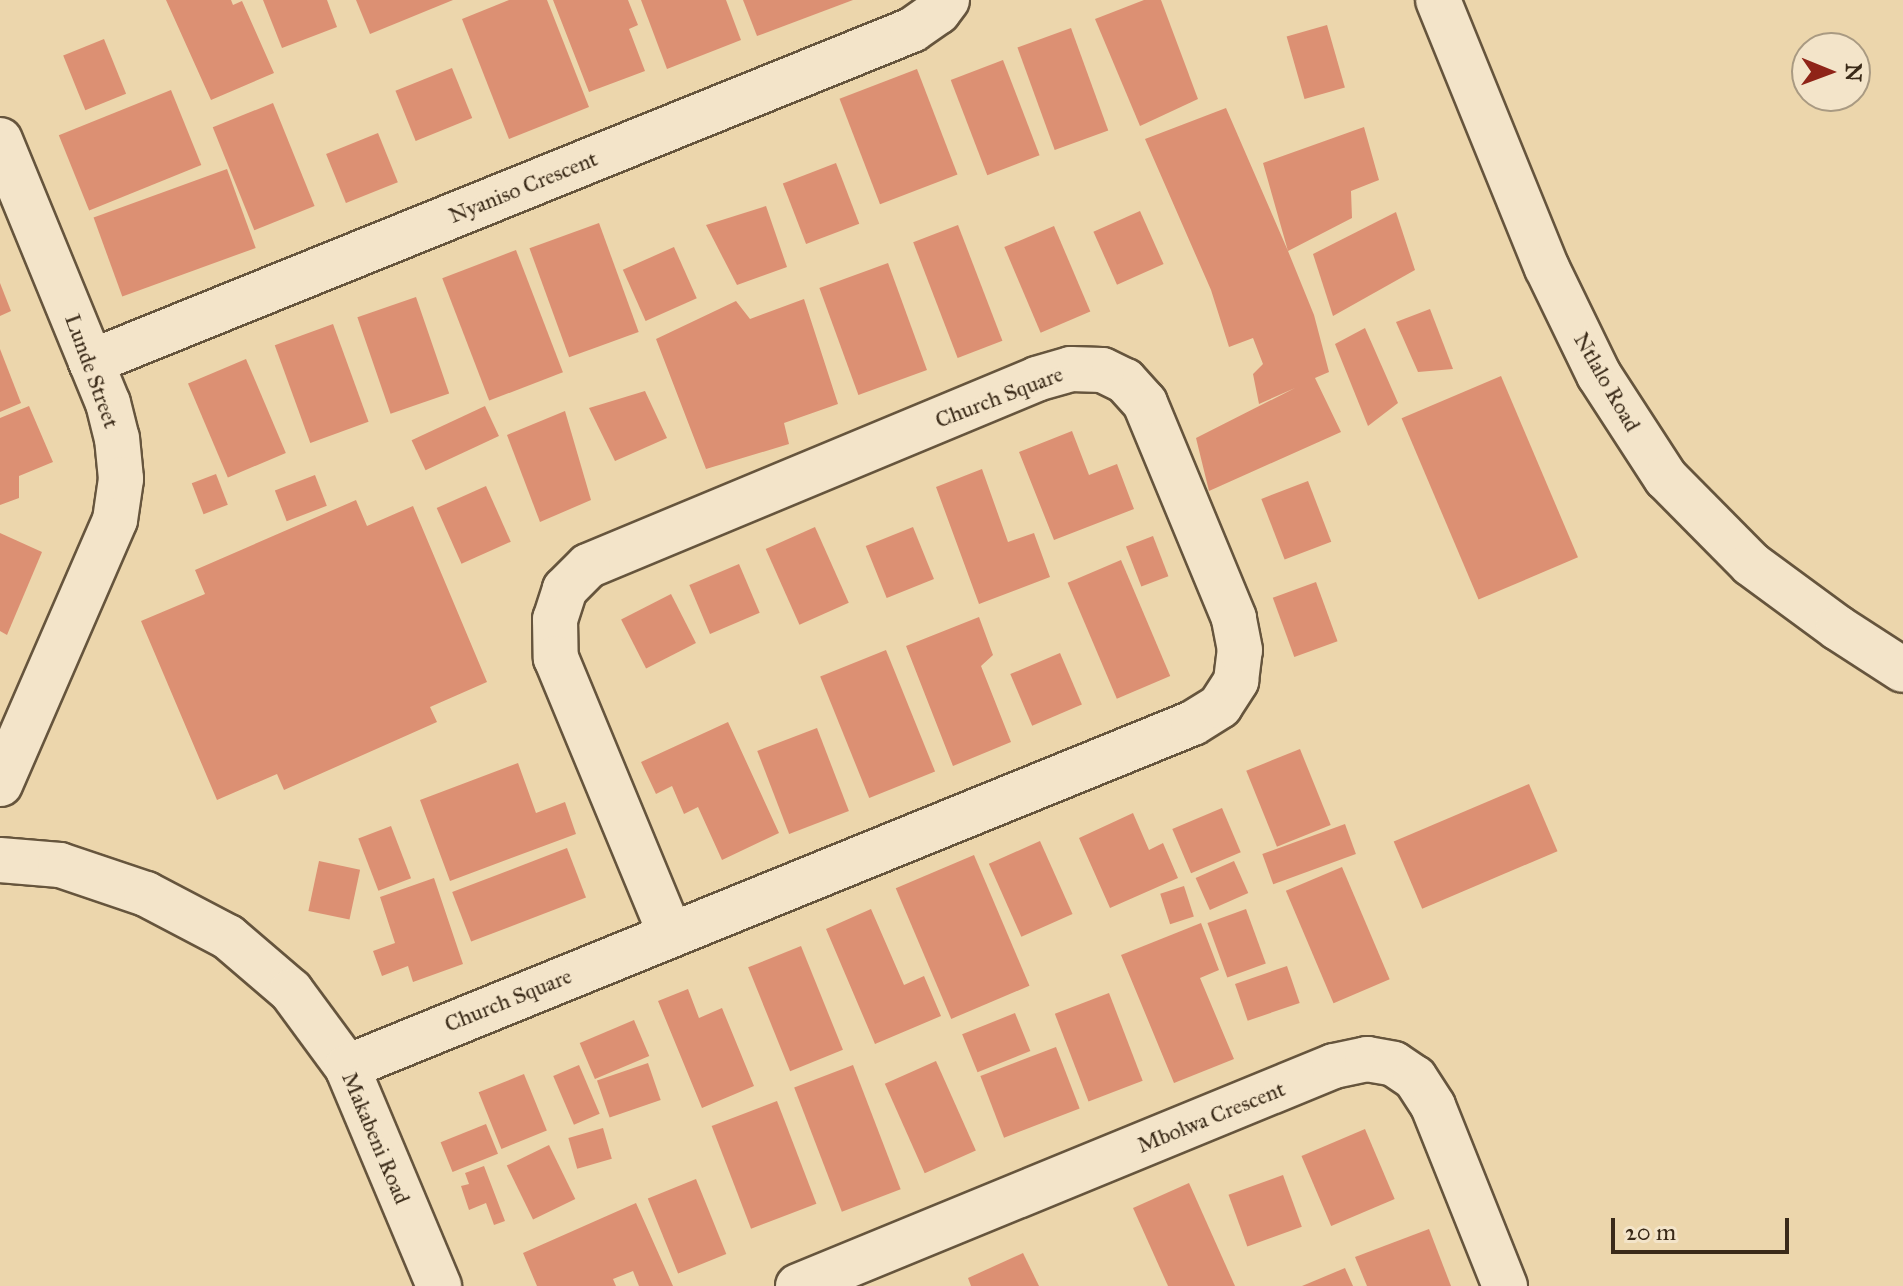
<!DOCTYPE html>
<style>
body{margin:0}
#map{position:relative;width:1903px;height:1286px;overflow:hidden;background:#ecd6ac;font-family:"IM FELL Great Primer",serif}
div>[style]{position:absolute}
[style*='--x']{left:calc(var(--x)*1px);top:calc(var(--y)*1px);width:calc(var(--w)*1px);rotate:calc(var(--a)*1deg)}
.building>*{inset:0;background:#dc9073;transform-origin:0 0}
.roads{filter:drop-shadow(2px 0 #66553d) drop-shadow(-2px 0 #66553d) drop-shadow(0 2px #66553d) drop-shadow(0 -2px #66553d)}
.minor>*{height:44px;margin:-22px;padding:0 22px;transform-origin:22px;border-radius:22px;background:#f3e4c9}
span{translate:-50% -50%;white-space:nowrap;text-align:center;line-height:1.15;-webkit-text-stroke:7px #f3e4c9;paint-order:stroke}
.street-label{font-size:22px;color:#3a2a18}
.north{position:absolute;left:1791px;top:32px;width:80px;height:80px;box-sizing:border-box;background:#f3e4c9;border:2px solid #a99a82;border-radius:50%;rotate:91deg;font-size:22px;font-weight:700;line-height:32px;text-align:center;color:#3a2a18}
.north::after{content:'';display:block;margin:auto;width:28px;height:36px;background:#8f2418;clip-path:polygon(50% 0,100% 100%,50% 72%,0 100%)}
.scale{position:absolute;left:1611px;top:1218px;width:178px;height:36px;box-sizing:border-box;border:4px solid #3a2a18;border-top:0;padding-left:10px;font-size:24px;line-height:28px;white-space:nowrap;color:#3a2a18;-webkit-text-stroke:6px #f3e4c9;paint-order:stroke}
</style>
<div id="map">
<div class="building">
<i style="clip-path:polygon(166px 0,231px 0,233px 5px,242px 1px,274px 73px,211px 100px)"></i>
<i style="clip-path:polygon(263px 0,327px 0,337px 27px,282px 48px)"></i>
<i style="clip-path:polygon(356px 0,453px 0,370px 34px)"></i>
<i style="clip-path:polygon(509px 0,547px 0,589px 107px,509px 139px,462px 19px)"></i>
<i style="clip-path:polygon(553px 0,628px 0,638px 25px,629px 29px,645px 71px,589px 92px)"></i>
<i style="clip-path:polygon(641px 0,726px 0,741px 40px,667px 69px)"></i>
<i style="clip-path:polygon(743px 0,853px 0,757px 36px)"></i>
<i style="clip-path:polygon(1144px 0,1161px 0,1198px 99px,1140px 126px,1095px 19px)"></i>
<i style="left:1327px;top:25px;width:65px;height:42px;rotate:74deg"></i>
<i style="left:1071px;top:28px;width:109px;height:57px;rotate:70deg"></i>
<i style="left:104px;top:39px;width:59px;height:44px;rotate:68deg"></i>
<i style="left:1003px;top:60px;width:102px;height:56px;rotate:69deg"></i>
<i style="left:452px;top:68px;width:54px;height:61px;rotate:68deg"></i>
<i style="left:917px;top:69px;width:113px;height:83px;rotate:69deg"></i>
<i style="left:171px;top:90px;width:81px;height:121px;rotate:68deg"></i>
<i style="left:273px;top:103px;width:111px;height:65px;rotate:68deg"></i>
<i style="clip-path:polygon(1226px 108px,1288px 251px,1263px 163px,1364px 127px,1379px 180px,1351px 191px,1352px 218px,1288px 251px,1314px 315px,1329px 372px,1315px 378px,1341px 432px,1209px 491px,1196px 438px,1295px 388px,1259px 404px,1253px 374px,1263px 364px,1253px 338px,1229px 347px,1211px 290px,1145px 139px)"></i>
<i style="left:378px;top:133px;width:53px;height:56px;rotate:68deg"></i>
<i style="left:836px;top:163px;width:65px;height:57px;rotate:69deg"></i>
<i style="left:227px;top:169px;width:84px;height:142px;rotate:70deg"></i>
<i style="clip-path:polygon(766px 206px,787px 267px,737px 285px,706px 225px)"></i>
<i style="left:1140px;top:211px;width:58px;height:51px;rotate:66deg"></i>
<i style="clip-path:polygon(1396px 212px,1415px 270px,1333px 316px,1313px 254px)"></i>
<i style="left:599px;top:223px;width:116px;height:74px;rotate:70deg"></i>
<i style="left:958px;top:225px;width:124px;height:48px;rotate:69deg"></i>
<i style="left:1054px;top:226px;width:93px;height:54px;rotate:67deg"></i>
<i style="left:674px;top:247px;width:56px;height:56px;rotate:66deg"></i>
<i style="left:516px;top:250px;width:131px;height:79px;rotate:69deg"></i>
<i style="left:888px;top:263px;width:114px;height:73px;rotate:70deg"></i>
<i style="clip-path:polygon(0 283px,11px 311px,0 316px)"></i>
<i style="left:416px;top:297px;width:102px;height:62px;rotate:71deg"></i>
<i style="clip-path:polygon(804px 299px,838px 404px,784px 423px,789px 444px,706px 469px,656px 339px,736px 301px,750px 319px)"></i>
<i style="clip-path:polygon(1430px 309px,1453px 369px,1418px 372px,1396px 322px)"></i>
<i style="left:333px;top:324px;width:104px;height:62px;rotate:70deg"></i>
<i style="clip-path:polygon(1365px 328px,1398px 403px,1368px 426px,1335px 344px)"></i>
<i style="clip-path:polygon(0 349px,21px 403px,0 412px)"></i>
<i style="left:246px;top:359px;width:102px;height:63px;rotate:67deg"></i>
<i style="left:1501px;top:376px;width:197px;height:108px;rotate:67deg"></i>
<i style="clip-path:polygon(645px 391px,667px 438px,615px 461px,589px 408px)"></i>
<i style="clip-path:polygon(29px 406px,53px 462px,19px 476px,19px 498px,0 505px,0 418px)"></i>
<i style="left:485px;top:406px;width:33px;height:81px;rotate:65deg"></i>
<i style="clip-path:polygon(565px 411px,591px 500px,540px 522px,507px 435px)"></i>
<i style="clip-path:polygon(1072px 431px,1089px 475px,1117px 464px,1134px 509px,1054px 540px,1019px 452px)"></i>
<i style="clip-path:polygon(982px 469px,1008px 542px,1034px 533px,1050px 577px,979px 604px,936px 487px)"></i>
<i style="left:216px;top:474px;width:33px;height:26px;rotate:69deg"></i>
<i style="left:315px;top:475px;width:33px;height:43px;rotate:69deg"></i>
<i style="left:1308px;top:481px;width:65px;height:50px;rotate:69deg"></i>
<i style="left:486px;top:486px;width:61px;height:54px;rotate:66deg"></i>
<i style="clip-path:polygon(356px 500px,367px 526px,413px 506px,487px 682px,430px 707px,437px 722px,284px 790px,277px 774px,217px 800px,141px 621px,205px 594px,195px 570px)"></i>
<i style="left:815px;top:527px;width:83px;height:54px;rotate:66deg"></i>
<i style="left:913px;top:527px;width:56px;height:51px;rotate:68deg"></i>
<i style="clip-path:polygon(0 533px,42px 552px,7px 635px,0 631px)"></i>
<i style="left:1153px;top:536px;width:43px;height:29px;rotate:69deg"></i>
<i style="left:1121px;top:560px;width:126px;height:58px;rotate:67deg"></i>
<i style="left:739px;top:564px;width:53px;height:54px;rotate:67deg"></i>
<i style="left:1316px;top:582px;width:63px;height:46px;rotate:70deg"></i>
<i style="left:671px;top:594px;width:55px;height:56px;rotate:63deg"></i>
<i style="clip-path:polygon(979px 617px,993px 655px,981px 666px,1011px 742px,953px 766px,906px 646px)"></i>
<i style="left:886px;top:650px;width:131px;height:71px;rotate:68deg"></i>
<i style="left:1060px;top:653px;width:56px;height:54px;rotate:67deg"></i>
<i style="clip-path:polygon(728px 722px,779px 833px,722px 860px,698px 807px,684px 814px,672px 786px,656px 794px,641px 762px)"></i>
<i style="left:817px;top:728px;width:89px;height:64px;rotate:69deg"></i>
<i style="left:1300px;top:749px;width:82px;height:58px;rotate:68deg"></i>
<i style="clip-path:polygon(518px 763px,536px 813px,565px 802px,576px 834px,450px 881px,420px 800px)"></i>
<i style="left:1529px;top:784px;width:73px;height:147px;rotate:67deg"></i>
<i style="left:1222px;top:808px;width:48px;height:54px;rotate:67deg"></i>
<i style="clip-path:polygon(1133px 813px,1149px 850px,1163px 843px,1178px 878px,1110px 908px,1079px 838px)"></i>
<i style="left:1345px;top:824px;width:32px;height:88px;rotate:70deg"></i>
<i style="left:391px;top:826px;width:56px;height:35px;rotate:69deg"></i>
<i style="left:1040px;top:841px;width:80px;height:56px;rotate:66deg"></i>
<i style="left:567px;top:848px;width:53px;height:123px;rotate:69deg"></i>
<i style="left:974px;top:855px;width:142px;height:85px;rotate:67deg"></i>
<i style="left:319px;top:861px;width:42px;height:51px;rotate:12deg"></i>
<i style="left:1234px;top:861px;width:35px;height:42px;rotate:66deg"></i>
<i style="left:1342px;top:867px;width:122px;height:61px;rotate:67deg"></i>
<i style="clip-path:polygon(434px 878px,463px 964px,413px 982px,408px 966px,382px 976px,373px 951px,395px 943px,380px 897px)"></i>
<i style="left:1184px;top:886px;width:32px;height:25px;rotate:72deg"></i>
<i style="clip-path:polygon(871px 909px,904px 985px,924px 976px,941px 1016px,875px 1044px,826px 929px)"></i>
<i style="left:1246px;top:909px;width:58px;height:41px;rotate:70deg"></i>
<i style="clip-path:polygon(1201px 923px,1219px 970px,1200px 978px,1234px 1059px,1174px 1083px,1121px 955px)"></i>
<i style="left:801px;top:946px;width:112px;height:57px;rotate:68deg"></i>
<i style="left:1287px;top:966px;width:39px;height:55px;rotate:71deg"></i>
<i style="clip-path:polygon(688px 989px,699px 1018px,722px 1008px,754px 1086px,702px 1108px,658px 1001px)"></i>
<i style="left:1109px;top:993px;width:94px;height:58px;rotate:69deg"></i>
<i style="left:1015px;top:1013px;width:41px;height:57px;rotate:68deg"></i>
<i style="left:634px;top:1020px;width:39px;height:59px;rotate:67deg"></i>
<i style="left:1056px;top:1047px;width:66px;height:81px;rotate:69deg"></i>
<i style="left:936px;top:1061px;width:98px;height:56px;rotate:66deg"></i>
<i style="left:648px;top:1063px;width:39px;height:54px;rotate:71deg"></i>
<i style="left:579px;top:1065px;width:53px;height:28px;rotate:67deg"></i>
<i style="left:853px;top:1065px;width:133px;height:63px;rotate:69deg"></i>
<i style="left:524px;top:1074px;width:61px;height:49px;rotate:68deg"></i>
<i style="left:777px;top:1101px;width:110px;height:70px;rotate:69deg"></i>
<i style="left:486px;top:1124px;width:32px;height:49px;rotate:68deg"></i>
<i style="left:603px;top:1128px;width:32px;height:36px;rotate:74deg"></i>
<i style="left:1365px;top:1129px;width:76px;height:69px;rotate:67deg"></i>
<i style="left:549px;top:1145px;width:60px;height:47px;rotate:64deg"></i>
<i style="clip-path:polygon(484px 1166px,505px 1221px,494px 1225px,486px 1203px,469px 1210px,461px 1186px,469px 1184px,465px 1173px)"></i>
<i style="left:1283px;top:1175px;width:55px;height:58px;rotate:70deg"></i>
<i style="left:696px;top:1179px;width:81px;height:52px;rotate:68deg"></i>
<i style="clip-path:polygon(1189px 1183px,1235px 1286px,1168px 1286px,1133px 1208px)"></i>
<i style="clip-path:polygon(636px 1203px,673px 1286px,639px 1286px,633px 1271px,613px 1279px,616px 1286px,537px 1286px,523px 1253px)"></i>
<i style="clip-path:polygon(1429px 1229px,1451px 1286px,1367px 1286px,1355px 1257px)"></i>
<i style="clip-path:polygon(1023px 1253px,1039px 1286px,971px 1286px,968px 1278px)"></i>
<i style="clip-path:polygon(1345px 1268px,1353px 1286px,1302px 1286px)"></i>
</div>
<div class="roads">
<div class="minor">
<i style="--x:1438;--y:0;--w:289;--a:67.9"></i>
<i style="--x:1547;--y:268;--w:119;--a:64.1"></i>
<i style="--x:1599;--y:375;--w:123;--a:57"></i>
<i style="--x:1666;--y:478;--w:121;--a:45.3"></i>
<i style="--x:1751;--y:564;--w:108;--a:36.3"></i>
<i style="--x:1838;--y:628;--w:77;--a:32.9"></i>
<i style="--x:0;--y:140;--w:284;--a:67.7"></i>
<i style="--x:108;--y:403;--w:36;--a:76"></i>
<i style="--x:117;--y:438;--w:41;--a:84.4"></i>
<i style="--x:121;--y:479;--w:41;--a:98.3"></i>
<i style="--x:115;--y:520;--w:288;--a:113.5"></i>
<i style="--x:91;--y:362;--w:886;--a:-22.02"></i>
<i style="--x:912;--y:30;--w:32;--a:-35"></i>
<i style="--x:938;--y:12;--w:15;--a:-53"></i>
<i style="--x:0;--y:860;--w:60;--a:4.8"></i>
<i style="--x:60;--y:865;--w:91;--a:18.6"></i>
<i style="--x:146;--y:894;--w:93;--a:27.7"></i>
<i style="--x:228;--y:937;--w:83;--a:40.6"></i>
<i style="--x:291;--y:991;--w:94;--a:53.6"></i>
<i style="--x:347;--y:1067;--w:238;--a:67.2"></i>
<i style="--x:347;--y:1067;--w:913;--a:-22.13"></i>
<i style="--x:1193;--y:723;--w:32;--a:-32"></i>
<i style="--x:1220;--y:706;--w:30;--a:-57"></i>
<i style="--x:1236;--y:681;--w:31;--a:-83"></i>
<i style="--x:1240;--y:650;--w:33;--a:-101"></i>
<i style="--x:1234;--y:618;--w:233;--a:-112.5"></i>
<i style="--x:1145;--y:403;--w:30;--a:-132"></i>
<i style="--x:1125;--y:381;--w:25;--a:-154"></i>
<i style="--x:1102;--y:370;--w:31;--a:-178"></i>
<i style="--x:1071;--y:369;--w:35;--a:164"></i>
<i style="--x:1037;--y:379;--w:486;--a:157.4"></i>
<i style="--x:588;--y:566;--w:33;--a:135"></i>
<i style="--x:565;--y:589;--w:32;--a:108"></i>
<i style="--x:555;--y:619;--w:39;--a:89"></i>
<i style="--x:556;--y:658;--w:298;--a:67.5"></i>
<i style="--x:798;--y:1286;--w:579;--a:-22.32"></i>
<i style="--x:1334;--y:1066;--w:34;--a:-12"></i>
<i style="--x:1367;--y:1059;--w:27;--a:10"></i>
<i style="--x:1394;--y:1064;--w:25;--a:34"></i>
<i style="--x:1415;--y:1078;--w:33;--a:57"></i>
<i style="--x:1433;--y:1106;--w:194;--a:68.2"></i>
</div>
</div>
<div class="street-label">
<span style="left:523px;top:187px;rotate:-22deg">Nyaniso Crescent</span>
<span style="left:92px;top:371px;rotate:70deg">Lunde Street</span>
<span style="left:1607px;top:382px;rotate:60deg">Ntlalo Road</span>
<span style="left:999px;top:397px;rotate:-21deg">Church Square</span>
<span style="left:508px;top:1000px;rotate:-22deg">Church Square</span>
<span style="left:1211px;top:1117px;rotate:-22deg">Mbolwa Crescent</span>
<span style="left:376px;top:1138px;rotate:67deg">Makabeni Road</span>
</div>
<div class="north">N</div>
<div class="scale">20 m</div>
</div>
